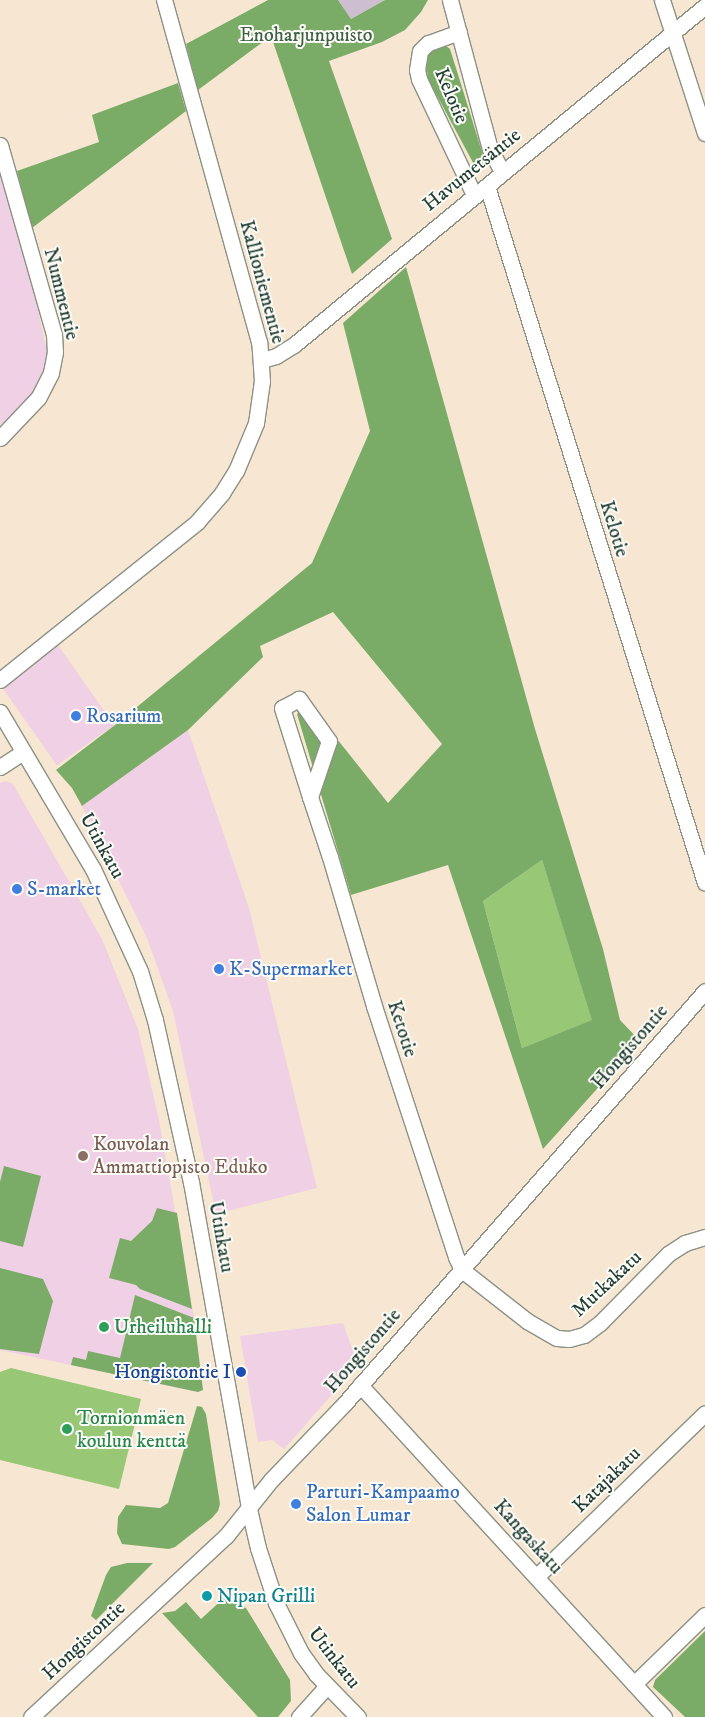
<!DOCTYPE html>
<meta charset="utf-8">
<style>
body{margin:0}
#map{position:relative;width:705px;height:1717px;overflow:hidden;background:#f7e7d2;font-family:"IM FELL DW Pica",serif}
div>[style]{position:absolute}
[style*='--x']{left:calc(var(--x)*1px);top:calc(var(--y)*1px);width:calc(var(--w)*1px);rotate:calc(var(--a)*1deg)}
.built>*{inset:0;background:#f0d0e4;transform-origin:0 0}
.industrial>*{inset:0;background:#cebed1}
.green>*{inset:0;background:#98c776}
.forest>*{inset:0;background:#7aac67}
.roads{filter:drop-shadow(1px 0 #8b9283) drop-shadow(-1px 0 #8b9283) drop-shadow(0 1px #8b9283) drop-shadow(0 -1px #8b9283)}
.minor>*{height:15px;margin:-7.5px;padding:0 7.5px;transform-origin:7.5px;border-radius:7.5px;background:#fff}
.dots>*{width:14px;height:14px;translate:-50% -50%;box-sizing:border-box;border:2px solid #fdfcf7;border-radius:50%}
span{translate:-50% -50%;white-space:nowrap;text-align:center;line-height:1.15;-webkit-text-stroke:4px #fdfcf7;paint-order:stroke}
.park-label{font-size:20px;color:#3d6044}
.street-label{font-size:20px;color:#1f3d34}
.shop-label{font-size:20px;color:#366cbe}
.left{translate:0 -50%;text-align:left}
.education-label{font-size:20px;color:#785e54}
.leisure-label{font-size:20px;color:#27864d}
.transit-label{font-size:20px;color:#164399}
.right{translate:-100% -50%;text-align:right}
.culture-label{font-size:20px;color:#0d838f}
</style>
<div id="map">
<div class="built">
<i style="clip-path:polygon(0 172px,38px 309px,47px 352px,42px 377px,33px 394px,21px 409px,0 425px)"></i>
<i style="left:58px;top:645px;width:98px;height:70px;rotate:55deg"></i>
<i style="clip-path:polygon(188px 730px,249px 908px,317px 1188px,216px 1214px,173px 1011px,147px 938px,82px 806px)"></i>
<i style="clip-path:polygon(6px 781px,13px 784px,102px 939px,138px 1029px,159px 1120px,194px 1318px,203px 1390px,198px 1392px,0 1350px,0 783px)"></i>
<i style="clip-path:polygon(343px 1323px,358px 1365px,284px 1449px,272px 1440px,258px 1442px,240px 1336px)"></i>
</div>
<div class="industrial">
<i style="clip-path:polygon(338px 0,385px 0,351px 19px)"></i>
</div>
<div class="green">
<i style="clip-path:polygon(542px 860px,593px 1020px,522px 1048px,483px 901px)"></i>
<i style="clip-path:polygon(11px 1368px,141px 1399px,119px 1489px,0 1460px,0 1372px)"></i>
</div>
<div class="forest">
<i style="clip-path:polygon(268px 0,338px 0,351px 19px,385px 0,428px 0,421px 12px,405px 30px,382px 42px,329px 61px,392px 239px,352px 274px,271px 36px,198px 90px,186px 44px)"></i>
<i style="clip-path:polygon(445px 45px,450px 49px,484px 158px,483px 165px,477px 170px,428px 79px,426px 63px,429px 53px,439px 46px)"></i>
<i style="clip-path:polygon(178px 83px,186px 111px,32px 228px,17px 171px,99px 142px,92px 115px)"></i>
<i style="clip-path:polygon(evenodd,406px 267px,535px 729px,603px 949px,620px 1020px,640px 1041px,543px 1149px,448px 865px,351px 895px,297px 714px,310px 705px,388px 803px,442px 744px,333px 612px,260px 646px,263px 657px,188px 730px,82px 806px,72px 788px,56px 770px,115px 725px,312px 563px,370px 431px,343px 323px,406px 267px,542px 860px,592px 1020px,522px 1048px,483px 901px,542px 860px)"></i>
<i style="clip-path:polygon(4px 1166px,41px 1176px,23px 1247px,0 1241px,0 1182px)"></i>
<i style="clip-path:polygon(157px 1208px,177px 1213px,192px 1309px,140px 1289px,136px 1285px,109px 1278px,120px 1238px,131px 1241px,152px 1221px)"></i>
<i style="clip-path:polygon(0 1268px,43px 1279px,53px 1301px,39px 1354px,0 1349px)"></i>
<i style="clip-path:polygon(135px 1295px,194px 1318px,203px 1390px,198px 1392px,71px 1365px,73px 1357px,86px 1360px,88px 1351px,120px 1358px)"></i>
<i style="clip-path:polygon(197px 1406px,202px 1407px,206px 1414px,220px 1504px,218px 1511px,212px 1518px,175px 1547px,169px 1549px,122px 1544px,117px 1533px,118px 1517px,126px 1505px,160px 1508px,168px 1503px)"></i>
<i style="clip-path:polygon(127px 1563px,153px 1563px,96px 1620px,91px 1616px,106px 1575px,111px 1567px)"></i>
<i style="clip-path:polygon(225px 1597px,246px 1608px,290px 1680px,291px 1701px,278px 1717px,258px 1717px,162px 1613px,175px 1611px,186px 1602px,201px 1619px)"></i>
<i style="clip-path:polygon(705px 1631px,705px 1717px,685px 1717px,653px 1687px,655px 1680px)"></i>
</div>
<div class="roads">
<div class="minor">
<i style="--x:450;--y:0;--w:154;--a:75"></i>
<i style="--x:490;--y:149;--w:26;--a:62"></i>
<i style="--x:662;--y:0;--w:140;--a:72.1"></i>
<i style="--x:459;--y:32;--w:33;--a:160"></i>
<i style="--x:428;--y:43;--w:11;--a:135"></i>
<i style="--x:420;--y:51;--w:19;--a:99"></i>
<i style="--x:417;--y:70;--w:9;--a:77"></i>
<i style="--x:419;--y:79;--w:128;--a:64.6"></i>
<i style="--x:0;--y:145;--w:197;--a:74.1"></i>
<i style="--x:54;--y:334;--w:18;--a:87"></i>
<i style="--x:55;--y:352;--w:21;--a:101"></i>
<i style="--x:51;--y:373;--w:28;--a:117"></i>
<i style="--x:38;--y:398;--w:55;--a:133.5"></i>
<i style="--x:487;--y:186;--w:730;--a:72.63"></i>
<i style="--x:262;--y:360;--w:15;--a:-16"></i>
<i style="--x:276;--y:356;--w:22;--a:-32"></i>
<i style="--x:295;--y:344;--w:531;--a:-39.5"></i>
<i style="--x:0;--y:680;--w:253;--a:-38.7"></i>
<i style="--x:197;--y:522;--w:38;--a:-49"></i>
<i style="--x:222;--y:493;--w:26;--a:-58"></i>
<i style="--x:236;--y:471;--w:52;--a:-67.4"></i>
<i style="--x:256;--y:423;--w:42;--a:-81.9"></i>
<i style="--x:262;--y:381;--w:39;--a:-94"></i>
<i style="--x:259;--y:342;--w:355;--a:-105.5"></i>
<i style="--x:0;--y:712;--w:182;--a:59.4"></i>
<i style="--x:93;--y:869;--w:112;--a:65.3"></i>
<i style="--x:140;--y:971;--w:51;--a:73"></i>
<i style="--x:155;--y:1020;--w:166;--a:77.5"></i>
<i style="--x:191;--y:1182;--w:332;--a:79.9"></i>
<i style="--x:249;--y:1509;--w:40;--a:77"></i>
<i style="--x:258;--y:1548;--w:58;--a:71.9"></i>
<i style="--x:276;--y:1603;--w:56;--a:63.4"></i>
<i style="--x:301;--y:1653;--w:26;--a:54"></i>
<i style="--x:316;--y:1674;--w:60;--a:45.7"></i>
<i style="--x:0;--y:767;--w:27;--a:-33"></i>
<i style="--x:310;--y:797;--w:59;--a:-71.3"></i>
<i style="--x:329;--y:741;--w:52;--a:-125.5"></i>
<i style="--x:299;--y:699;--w:19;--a:152"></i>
<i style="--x:282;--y:708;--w:93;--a:72.5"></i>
<i style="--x:310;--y:797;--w:63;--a:71.6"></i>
<i style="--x:330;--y:857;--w:155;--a:73.5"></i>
<i style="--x:374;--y:1006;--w:264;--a:71.9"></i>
<i style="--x:456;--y:1257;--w:14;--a:65"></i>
<i style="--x:462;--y:1270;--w:83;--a:38.1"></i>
<i style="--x:527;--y:1321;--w:34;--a:30"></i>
<i style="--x:557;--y:1338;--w:12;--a:5"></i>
<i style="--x:569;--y:1339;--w:16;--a:-15"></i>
<i style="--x:584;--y:1335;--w:20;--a:-37"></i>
<i style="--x:600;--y:1323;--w:97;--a:-45.4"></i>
<i style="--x:668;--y:1254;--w:20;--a:-33"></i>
<i style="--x:685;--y:1243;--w:21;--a:-17"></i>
<i style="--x:360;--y:1385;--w:450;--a:47.5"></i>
<i style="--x:537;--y:1576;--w:234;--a:-44.1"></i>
<i style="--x:634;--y:1684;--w:99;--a:-44.2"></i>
<i style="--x:31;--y:1717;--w:266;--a:-42.9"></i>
<i style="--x:226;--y:1536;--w:72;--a:-51.2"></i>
<i style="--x:271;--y:1480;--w:107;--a:-46.1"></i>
<i style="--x:345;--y:1403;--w:547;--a:-48.85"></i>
<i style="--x:299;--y:1717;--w:42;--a:-47.9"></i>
</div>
</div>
<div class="dots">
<i style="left:76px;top:716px;background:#3f7fe0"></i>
<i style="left:17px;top:889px;background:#3f7fe0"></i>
<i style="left:219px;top:969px;background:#3f7fe0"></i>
<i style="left:83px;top:1156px;background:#8d6e63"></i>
<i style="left:104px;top:1327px;background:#2e9e5b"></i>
<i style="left:241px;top:1372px;background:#1a4fb4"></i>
<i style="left:67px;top:1429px;background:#2e9e5b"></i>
<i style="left:296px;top:1504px;background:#3f7fe0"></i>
<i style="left:207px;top:1596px;background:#0f9aa8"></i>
</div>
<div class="park-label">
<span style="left:306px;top:35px">Enoharjunpuisto</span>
</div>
<div class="street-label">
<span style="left:451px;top:96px;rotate:67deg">Kelotie</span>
<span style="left:472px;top:170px;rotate:-39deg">Havumetsäntie</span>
<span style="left:262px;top:282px;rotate:75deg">Kallioniementie</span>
<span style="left:61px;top:294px;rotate:76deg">Nummentie</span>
<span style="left:614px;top:529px;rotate:73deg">Kelotie</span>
<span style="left:102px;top:846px;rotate:61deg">Utinkatu</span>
<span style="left:402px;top:1029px;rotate:72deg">Ketotie</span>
<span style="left:630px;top:1047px;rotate:-49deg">Hongistontie</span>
<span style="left:221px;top:1237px;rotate:80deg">Utinkatu</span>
<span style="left:607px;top:1284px;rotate:-43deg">Mutkakatu</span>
<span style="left:363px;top:1351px;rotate:-49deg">Hongistontie</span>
<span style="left:607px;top:1480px;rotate:-44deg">Katajakatu</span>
<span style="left:528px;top:1537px;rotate:48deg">Kangaskatu</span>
<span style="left:84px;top:1641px;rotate:-43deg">Hongistontie</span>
<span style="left:334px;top:1658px;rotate:52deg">Utinkatu</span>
</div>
<div class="shop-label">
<span class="left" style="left:86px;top:716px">Rosarium</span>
<span class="left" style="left:27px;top:889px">S-market</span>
<span class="left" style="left:229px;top:969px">K-Supermarket</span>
<span class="left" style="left:306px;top:1504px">Parturi-Kampaamo<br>Salon Lumar</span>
</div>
<div class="education-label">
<span class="left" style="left:93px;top:1156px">Kouvolan<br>Ammattiopisto Eduko</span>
</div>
<div class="leisure-label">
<span class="left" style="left:114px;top:1327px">Urheiluhalli</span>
<span class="left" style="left:77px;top:1430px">Tornionmäen<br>koulun kenttä</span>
</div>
<div class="transit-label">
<span class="right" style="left:231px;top:1372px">Hongistontie I</span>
</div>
<div class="culture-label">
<span class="left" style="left:217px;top:1596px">Nipan Grilli</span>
</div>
</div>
